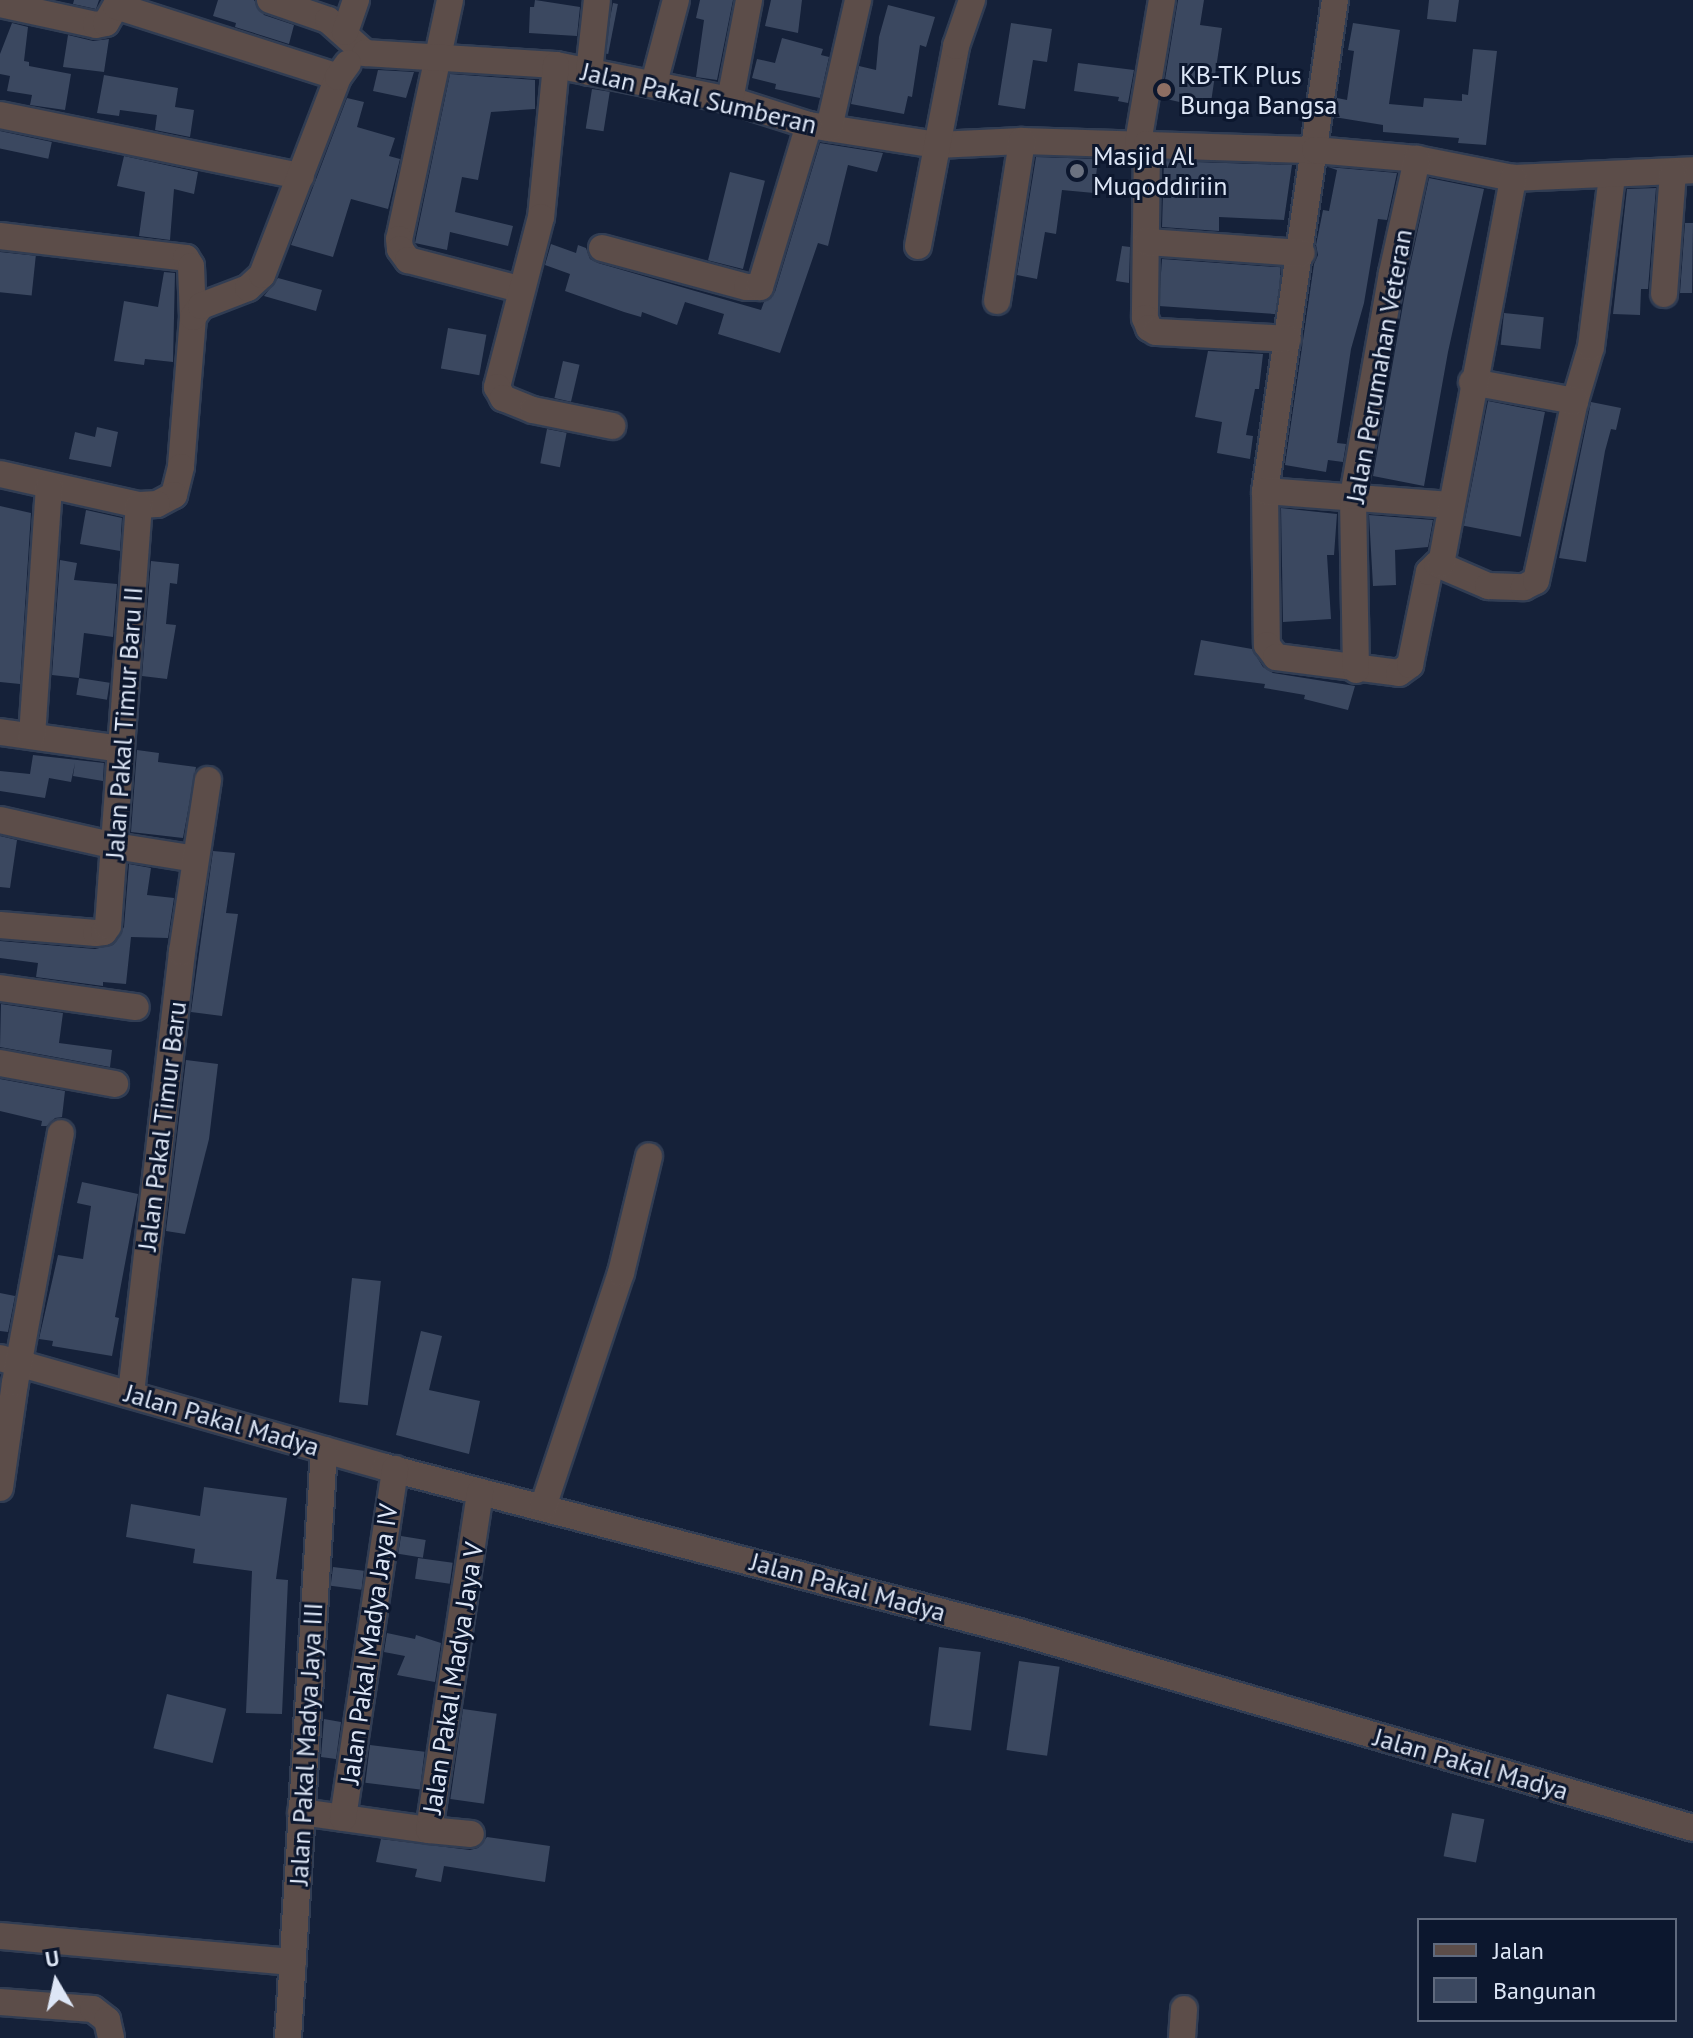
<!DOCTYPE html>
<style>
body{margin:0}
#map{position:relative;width:1693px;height:2038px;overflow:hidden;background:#152139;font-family:"PT Sans",sans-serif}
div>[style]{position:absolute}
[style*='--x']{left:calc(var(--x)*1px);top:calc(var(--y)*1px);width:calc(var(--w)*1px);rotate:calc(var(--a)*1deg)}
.building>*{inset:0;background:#3b4860;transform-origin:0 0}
.roads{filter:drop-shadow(2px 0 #313d53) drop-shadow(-2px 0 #313d53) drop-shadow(0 2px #313d53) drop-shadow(0 -2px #313d53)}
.minor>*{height:26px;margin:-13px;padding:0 13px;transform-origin:13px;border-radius:13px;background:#5c4d49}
.dots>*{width:22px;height:22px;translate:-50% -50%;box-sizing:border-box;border:4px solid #0c172e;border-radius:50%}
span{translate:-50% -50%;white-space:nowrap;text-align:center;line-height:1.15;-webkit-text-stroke:6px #0c172e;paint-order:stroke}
.poi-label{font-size:26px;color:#dde6f6}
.left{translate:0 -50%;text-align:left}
.street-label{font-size:26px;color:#dde6f6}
.legend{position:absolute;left:1417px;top:1918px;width:260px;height:104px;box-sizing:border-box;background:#0c172e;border:2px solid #606a7e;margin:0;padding:10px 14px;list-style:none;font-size:24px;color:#dde6f6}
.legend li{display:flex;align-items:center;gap:16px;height:40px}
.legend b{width:40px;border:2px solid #606a7e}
.north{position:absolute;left:16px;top:1942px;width:80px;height:80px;-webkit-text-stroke:6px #0c172e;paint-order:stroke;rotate:351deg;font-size:22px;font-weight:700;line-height:32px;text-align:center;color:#dde6f6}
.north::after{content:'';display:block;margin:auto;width:28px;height:36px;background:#dde6f6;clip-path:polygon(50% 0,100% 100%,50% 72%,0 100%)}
</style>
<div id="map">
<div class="building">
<i style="clip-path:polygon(74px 0,99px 0,96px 9px,73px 4px)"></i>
<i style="clip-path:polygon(218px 0,254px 0,264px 15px,294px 25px,289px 44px,235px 27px,236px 23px,213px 16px)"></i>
<i style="clip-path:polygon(535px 0,580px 7px,577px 36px,529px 33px,530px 7px,534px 7px)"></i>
<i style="clip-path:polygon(700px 0,733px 0,717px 80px,696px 77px,704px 20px,696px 18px)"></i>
<i style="clip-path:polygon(771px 0,802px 0,798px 33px,765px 26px)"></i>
<i style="clip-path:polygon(1178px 0,1204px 0,1200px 25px,1222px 28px,1210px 109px,1162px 98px)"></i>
<i style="clip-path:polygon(1429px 0,1459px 0,1456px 22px,1427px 19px)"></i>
<i style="left:613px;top:3px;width:5px;height:51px;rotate:11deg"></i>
<i style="clip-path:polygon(888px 5px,935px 17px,926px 47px,920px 45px,912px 97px,908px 96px,904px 114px,851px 104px,859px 66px,876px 70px,879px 37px)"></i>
<i style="clip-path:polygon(12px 23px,28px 27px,24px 61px,29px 62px,29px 66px,71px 74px,65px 110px,30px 105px,32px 95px,7px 91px,10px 76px,0 74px,0 54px)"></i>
<i style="clip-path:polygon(1011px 23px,1052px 29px,1047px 62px,1033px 60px,1025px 109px,998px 105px)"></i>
<i style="clip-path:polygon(1353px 23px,1400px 30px,1389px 104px,1423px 107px,1424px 98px,1462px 101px,1462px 94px,1468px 95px,1473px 49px,1497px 51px,1486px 145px,1458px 143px,1459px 138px,1383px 132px,1383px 125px,1334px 117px,1337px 98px,1347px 100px,1354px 51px,1348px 50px)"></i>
<i style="clip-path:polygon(68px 35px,93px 41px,109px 39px,104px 72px,63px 67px)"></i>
<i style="clip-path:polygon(782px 38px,823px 49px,821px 55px,829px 57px,820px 98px,775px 89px,776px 84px,752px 78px,757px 59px,775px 63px)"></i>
<i style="clip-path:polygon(1078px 63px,1134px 70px,1128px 103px,1118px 101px,1119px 97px,1074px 91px)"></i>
<i style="clip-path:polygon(378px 70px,414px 72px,406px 98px,373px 91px)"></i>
<i style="clip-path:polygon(450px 74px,535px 80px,535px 109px,491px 112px,478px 180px,462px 177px,455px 212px,513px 226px,508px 246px,450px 232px,447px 250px,415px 243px)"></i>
<i style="clip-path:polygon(104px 75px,178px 88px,175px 107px,194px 110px,190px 137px,155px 130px,157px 115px,120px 110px,119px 116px,97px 113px)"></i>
<i style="left:592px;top:89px;width:18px;height:40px;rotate:9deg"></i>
<i style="clip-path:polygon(347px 98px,364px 102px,357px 127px,395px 138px,389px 156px,400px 159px,388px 209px,351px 199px,333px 257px,291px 245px)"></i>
<i style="left:0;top:131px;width:53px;height:17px;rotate:12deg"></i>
<i style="clip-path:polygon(820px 143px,883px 153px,877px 172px,848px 165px,828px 246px,818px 243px,780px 353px,718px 334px,724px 314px,685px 302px,677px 325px,642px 312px,641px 317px,624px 312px,565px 291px,570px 274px,545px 265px,551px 244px,576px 253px,578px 245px,586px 248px,590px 259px,598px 263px,761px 310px,764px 302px,775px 292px)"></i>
<i style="clip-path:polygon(124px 156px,198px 172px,194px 194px,174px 189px,170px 240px,139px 236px,145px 192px,117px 186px)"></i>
<i style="clip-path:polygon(1036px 157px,1098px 159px,1094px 193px,1062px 190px,1056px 234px,1045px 232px,1037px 279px,1017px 275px)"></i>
<i style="clip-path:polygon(1164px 161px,1292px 165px,1284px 220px,1219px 217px,1219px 231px,1162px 227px)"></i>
<i style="clip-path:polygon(1328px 167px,1397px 173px,1387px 220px,1378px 219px,1364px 303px,1351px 349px,1337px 443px,1346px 444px,1343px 462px,1328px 460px,1326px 472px,1285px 465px,1314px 264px,1318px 255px,1316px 245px,1323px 210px,1329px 211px,1337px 170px)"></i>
<i style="left:730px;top:172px;width:36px;height:91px;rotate:14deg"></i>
<i style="clip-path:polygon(1429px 178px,1484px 189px,1448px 352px,1424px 486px,1373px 476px,1408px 276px)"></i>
<i style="clip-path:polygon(1656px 188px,1648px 289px,1641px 289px,1640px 315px,1613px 314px,1627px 189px)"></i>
<i style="clip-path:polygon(1685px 223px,1693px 223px,1692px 293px,1680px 293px)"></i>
<i style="clip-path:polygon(1122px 246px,1130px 247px,1129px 283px,1116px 281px)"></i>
<i style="left:0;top:252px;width:36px;height:40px;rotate:6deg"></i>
<i style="left:1162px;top:259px;width:119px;height:47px;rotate:4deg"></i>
<i style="clip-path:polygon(164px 272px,175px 273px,173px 362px,145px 359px,144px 365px,114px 361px,124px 301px,158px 307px)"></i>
<i style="clip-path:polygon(278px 278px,322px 290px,316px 311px,264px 296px)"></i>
<i style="left:1504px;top:313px;width:40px;height:32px;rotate:6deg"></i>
<i style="left:448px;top:328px;width:39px;height:41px;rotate:10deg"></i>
<i style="clip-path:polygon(1208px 351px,1263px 354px,1259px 389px,1255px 389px,1246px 435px,1253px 436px,1250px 459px,1217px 453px,1222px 422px,1195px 417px)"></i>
<i style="left:563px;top:361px;width:17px;height:38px;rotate:13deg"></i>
<i style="left:1488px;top:401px;width:58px;height:127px;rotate:11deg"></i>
<i style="clip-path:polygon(1591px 402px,1621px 408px,1616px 430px,1611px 429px,1605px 451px,1586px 562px,1559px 558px)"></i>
<i style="clip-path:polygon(97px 427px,118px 432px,111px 467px,69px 459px,75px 432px,95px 437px)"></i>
<i style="left:547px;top:429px;width:20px;height:35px;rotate:11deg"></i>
<i style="clip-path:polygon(0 506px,31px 513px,20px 684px,0 682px)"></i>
<i style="clip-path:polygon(1281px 508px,1337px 514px,1334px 555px,1327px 555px,1331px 619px,1283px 622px)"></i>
<i style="clip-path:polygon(86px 510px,122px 518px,120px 551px,80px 544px)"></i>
<i style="clip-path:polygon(1369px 515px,1433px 520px,1428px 547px,1395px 550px,1396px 585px,1373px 586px)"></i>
<i style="clip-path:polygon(60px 560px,77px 563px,74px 580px,117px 584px,113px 637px,84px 633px,79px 678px,52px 675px)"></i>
<i style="clip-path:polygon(151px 561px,179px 564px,177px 584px,170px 583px,166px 624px,176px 625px,167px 679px,142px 676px)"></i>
<i style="clip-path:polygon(1201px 640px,1252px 649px,1263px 667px,1273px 673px,1355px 686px,1348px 710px,1304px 699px,1305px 695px,1264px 688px,1265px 684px,1194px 675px)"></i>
<i style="left:79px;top:678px;width:31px;height:17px;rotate:9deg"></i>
<i style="clip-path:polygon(137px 750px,159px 753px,158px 762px,196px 767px,183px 838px,131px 832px)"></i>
<i style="clip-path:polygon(33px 755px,104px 763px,103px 781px,73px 776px,75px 763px,71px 782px,49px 778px,45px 798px,0 791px,0 771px,30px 774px)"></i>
<i style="clip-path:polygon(0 836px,17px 840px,10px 888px,0 887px)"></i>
<i style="clip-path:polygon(213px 851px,235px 853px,226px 913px,238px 914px,222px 1016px,191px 1012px)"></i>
<i style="clip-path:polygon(129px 864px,151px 868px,147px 895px,174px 898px,168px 938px,131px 937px,126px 984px,103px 982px,103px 986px,36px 977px,38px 963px,0 958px,0 941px,95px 949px,113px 945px,124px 927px)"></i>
<i style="clip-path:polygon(1px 1004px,63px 1013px,59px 1043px,112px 1050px,110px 1067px,0 1047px)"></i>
<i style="clip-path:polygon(186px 1060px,218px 1064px,209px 1139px,185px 1234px,166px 1231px)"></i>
<i style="clip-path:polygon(0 1079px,65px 1091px,62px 1117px,55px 1118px,47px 1126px,41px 1126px,42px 1121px,0 1111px)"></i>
<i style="clip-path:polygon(82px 1182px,138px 1194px,115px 1317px,119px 1318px,112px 1356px,52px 1346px,53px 1341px,39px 1339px,58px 1255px,83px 1259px,91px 1206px,77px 1203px)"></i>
<i style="left:352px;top:1278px;width:29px;height:125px;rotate:6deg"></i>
<i style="clip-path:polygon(0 1293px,15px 1296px,8px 1332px,0 1331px)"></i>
<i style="clip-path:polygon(421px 1331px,442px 1336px,429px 1390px,480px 1401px,469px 1454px,396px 1435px)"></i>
<i style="clip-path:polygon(204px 1487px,287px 1498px,276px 1579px,288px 1580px,282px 1714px,246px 1713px,252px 1571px,193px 1563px,195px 1549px,126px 1537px,131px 1504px,200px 1516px)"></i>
<i style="left:401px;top:1536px;width:25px;height:18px;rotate:9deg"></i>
<i style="left:418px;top:1558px;width:35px;height:21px;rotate:8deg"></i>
<i style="left:333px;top:1567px;width:31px;height:19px;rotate:7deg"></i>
<i style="clip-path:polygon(387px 1633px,415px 1639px,416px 1635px,441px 1643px,435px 1682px,397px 1675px,405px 1656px,384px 1652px)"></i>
<i style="left:939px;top:1647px;width:42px;height:79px;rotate:7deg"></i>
<i style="left:1019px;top:1661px;width:41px;height:90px;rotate:8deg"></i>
<i style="left:167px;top:1694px;width:61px;height:56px;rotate:14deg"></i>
<i style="left:463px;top:1709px;width:34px;height:91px;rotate:8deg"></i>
<i style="clip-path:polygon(324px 1719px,341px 1722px,336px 1759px,321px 1757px)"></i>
<i style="left:370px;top:1745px;width:55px;height:38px;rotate:7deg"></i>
<i style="left:1452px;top:1813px;width:33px;height:44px;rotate:11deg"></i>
<i style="clip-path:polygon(487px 1837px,550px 1846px,545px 1882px,444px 1866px,441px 1882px,415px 1877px,417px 1869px,376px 1862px,381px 1839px,470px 1850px,478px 1848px)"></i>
</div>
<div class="roads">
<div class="minor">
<i style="--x:270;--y:0;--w:61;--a:19"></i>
<i style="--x:328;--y:20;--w:50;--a:41.7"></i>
<i style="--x:450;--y:0;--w:244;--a:102"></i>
<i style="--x:399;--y:239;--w:10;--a:84"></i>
<i style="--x:400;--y:249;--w:14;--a:54"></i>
<i style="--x:408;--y:260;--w:115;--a:14.6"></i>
<i style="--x:1335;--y:0;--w:496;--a:98.1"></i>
<i style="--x:1265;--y:491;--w:154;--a:89.3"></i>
<i style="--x:1267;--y:645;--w:15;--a:53"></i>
<i style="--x:1276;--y:657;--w:124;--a:7.4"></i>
<i style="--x:1399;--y:673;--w:14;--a:-36"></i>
<i style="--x:1410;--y:665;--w:95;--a:-78.5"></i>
<i style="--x:1429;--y:572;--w:11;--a:-45"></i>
<i style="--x:1437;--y:564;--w:56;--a:23.3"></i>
<i style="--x:1488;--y:586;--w:36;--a:2"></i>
<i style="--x:1524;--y:587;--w:13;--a:-27"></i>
<i style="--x:1536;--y:581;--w:184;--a:-77.8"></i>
<i style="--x:1575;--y:401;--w:56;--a:-73.5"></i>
<i style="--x:1591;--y:347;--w:172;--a:-83"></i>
<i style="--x:0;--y:4;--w:98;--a:12.3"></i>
<i style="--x:96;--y:25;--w:10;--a:-11"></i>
<i style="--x:106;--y:23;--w:20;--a:-60"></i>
<i style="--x:116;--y:6;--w:233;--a:17.7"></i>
<i style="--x:345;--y:32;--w:34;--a:-71"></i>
<i style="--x:365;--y:53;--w:191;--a:3.6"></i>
<i style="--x:556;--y:65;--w:177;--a:11.4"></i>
<i style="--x:730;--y:100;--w:83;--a:17.6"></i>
<i style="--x:809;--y:125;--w:130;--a:8.9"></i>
<i style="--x:937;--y:145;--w:85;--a:-2.7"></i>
<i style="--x:1022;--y:141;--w:293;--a:1.8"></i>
<i style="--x:1315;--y:150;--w:102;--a:5"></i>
<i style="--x:1417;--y:159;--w:98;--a:11.2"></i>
<i style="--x:1513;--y:178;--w:180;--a:-2.5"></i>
<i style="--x:556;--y:65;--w:153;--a:95.6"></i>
<i style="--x:541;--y:217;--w:176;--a:104.5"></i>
<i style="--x:497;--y:387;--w:13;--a:61"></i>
<i style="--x:503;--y:398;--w:32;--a:22"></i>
<i style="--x:533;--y:410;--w:81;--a:11.4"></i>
<i style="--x:589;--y:72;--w:72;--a:-83.7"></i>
<i style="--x:654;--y:83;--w:86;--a:-75.2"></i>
<i style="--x:730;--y:100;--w:102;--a:-79.2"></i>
<i style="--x:0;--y:115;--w:307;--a:11.5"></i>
<i style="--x:829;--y:128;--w:131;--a:-77.2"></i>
<i style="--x:1138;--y:143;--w:145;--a:-80.5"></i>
<i style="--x:1147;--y:144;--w:174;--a:90.7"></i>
<i style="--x:1145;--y:318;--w:11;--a:68"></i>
<i style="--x:1149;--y:328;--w:8;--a:30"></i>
<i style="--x:1156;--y:332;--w:132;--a:3"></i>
<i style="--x:0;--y:236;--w:187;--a:6.7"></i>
<i style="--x:186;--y:258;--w:9;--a:58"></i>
<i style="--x:191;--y:266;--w:51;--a:87.8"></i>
<i style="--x:193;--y:317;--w:150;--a:94.6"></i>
<i style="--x:181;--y:467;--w:29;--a:104"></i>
<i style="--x:174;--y:495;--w:19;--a:152"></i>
<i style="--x:157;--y:504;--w:18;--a:177"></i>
<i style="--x:139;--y:505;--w:142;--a:-167.4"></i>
<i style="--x:1147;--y:242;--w:155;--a:4.1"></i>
<i style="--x:918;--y:246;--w:204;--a:-79.2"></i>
<i style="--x:956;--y:46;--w:49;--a:-70.8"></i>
<i style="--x:602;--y:248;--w:150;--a:15.1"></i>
<i style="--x:747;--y:287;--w:13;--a:0"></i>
<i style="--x:760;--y:287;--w:169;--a:-73.2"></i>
<i style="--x:1664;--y:294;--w:122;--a:-85.8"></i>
<i style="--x:997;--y:301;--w:162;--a:-81.1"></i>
<i style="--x:193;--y:317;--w:14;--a:-54"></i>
<i style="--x:201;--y:306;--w:50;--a:-21"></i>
<i style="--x:248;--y:288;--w:19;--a:-43"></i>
<i style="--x:262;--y:275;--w:212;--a:-69"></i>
<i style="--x:338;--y:77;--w:17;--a:-54"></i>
<i style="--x:1472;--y:382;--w:105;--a:10.5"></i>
<i style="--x:1265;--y:491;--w:186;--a:4.3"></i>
<i style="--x:1441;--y:564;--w:393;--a:-79.4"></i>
<i style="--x:1356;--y:670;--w:174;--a:-91"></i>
<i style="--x:1353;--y:496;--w:226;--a:-80.1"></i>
<i style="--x:1392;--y:273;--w:117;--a:-77.6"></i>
<i style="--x:0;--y:732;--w:122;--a:8"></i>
<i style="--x:32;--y:736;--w:250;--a:-86.1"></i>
<i style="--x:0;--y:820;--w:118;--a:12.7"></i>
<i style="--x:115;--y:846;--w:81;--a:9.2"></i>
<i style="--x:0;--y:925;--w:96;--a:4.8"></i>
<i style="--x:96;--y:933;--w:8;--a:-7"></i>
<i style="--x:104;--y:932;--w:7;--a:-56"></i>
<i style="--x:108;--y:926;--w:422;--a:-85.8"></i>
<i style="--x:0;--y:988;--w:137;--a:8"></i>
<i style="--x:0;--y:1063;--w:117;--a:10.3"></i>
<i style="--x:0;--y:1358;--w:400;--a:15.8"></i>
<i style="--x:385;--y:1467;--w:655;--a:14.59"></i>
<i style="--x:1019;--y:1632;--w:702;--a:16.21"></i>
<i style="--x:131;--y:1393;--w:444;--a:-83.4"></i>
<i style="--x:182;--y:952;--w:174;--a:-81.4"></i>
<i style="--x:0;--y:1488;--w:106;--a:-81.9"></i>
<i style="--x:15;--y:1383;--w:254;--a:-79.6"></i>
<i style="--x:543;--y:1507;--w:247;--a:-71.6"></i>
<i style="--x:621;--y:1273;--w:120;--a:-76.5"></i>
<i style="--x:301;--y:1812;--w:129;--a:8"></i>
<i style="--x:429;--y:1830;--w:342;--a:-81.4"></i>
<i style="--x:343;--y:1818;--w:353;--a:-81.5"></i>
<i style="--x:429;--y:1830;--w:42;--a:5.4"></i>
<i style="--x:0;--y:1936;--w:294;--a:5.1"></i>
<i style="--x:0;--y:2002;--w:93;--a:4.3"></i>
<i style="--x:93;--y:2009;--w:18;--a:38"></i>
<i style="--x:107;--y:2020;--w:18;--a:77"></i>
<i style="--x:288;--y:2038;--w:589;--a:-86.5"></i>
<i style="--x:1182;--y:2038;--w:29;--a:-86"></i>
</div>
</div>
<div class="dots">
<i style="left:1164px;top:90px;background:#8d6e63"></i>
<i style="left:1077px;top:171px;background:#6b7280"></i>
</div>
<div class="poi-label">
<span class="left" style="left:1180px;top:90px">KB-TK Plus<br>Bunga Bangsa</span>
<span class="left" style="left:1093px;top:171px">Masjid Al<br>Muqoddiriin</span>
</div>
<div class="street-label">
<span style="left:699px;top:98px;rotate:13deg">Jalan Pakal Sumberan</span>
<span style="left:1379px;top:366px;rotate:-80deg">Jalan Perumahan Veteran</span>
<span style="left:124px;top:723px;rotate:-86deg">Jalan Pakal Timur Baru II</span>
<span style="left:162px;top:1126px;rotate:-83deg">Jalan Pakal Timur Baru</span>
<span style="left:222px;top:1420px;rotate:16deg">Jalan Pakal Madya</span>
<span style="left:848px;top:1587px;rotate:15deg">Jalan Pakal Madya</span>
<span style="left:369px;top:1644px;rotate:-82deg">Jalan Pakal Madya Jaya IV</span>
<span style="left:453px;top:1678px;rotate:-81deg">Jalan Pakal Madya Jaya V</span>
<span style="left:306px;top:1744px;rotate:-87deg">Jalan Pakal Madya Jaya III</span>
<span style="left:1471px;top:1764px;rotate:16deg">Jalan Pakal Madya</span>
</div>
<ul class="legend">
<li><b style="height:10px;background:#5c4d49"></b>Jalan</li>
<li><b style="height:22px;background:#3b4860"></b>Bangunan</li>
</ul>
<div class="north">U</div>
</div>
